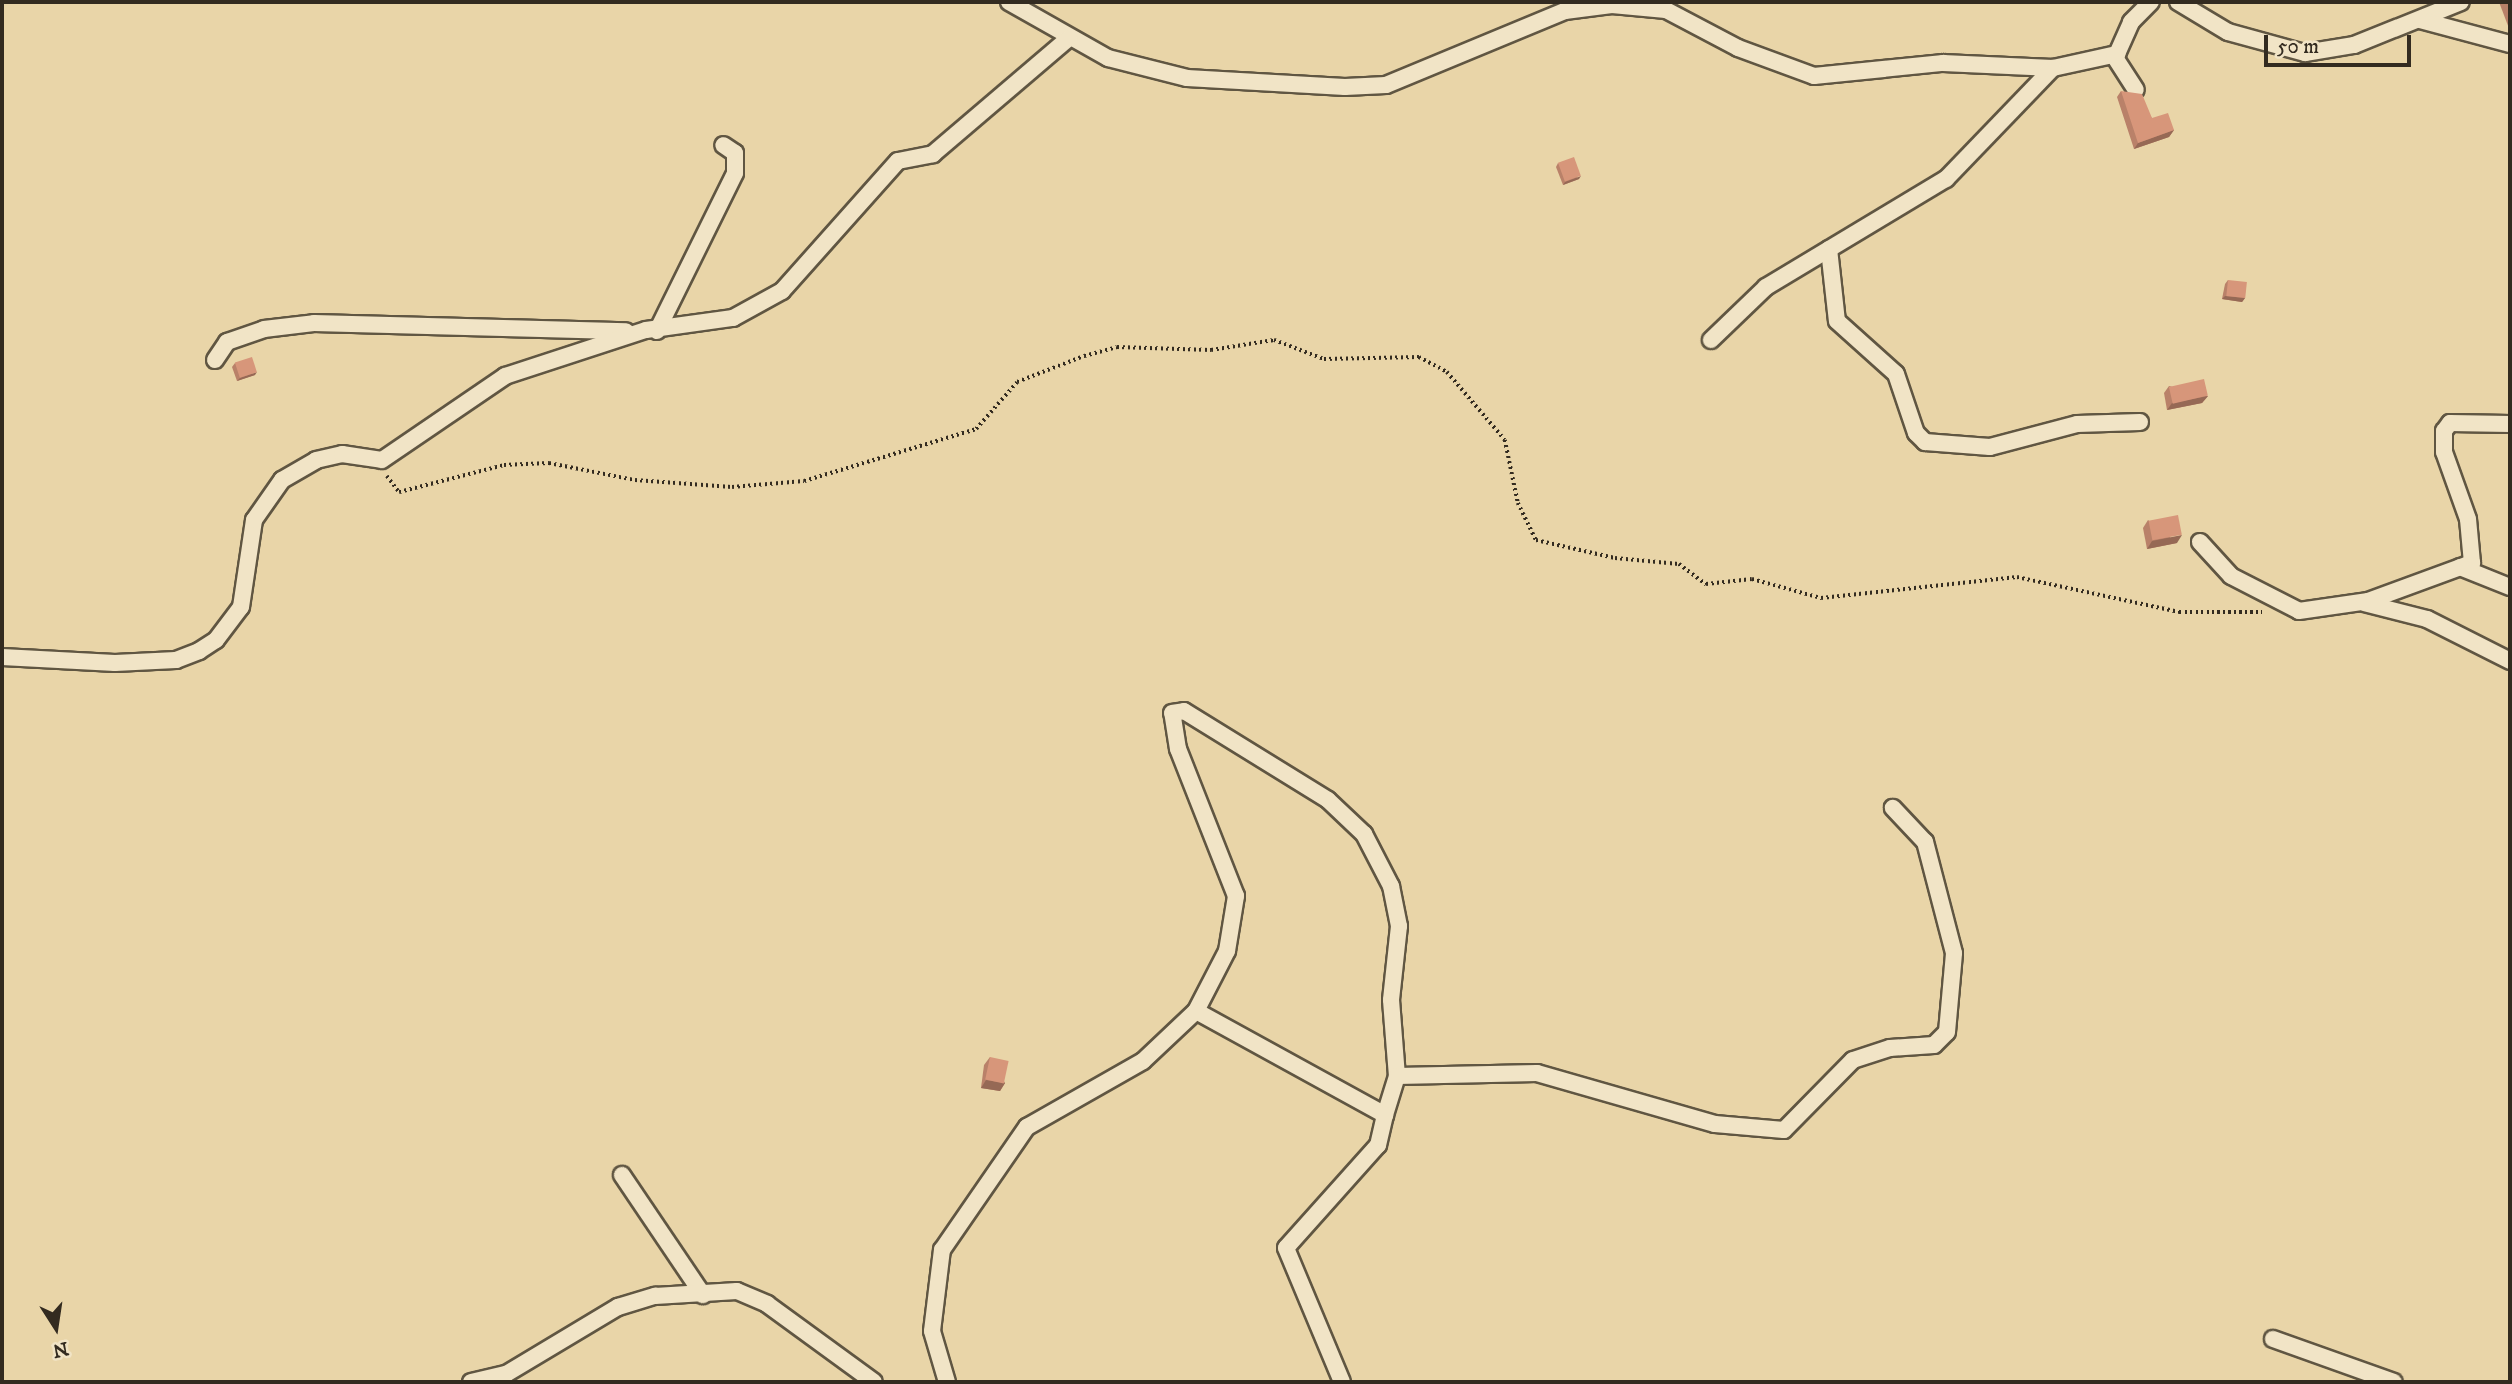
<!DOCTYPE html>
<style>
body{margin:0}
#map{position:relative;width:2512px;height:1384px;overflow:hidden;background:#e9d5a8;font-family:"IM FELL DW Pica",serif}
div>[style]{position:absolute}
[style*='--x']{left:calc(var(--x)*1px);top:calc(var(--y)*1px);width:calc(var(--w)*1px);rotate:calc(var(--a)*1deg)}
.path>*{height:3.5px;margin-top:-1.75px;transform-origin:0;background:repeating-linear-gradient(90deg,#332b20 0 2px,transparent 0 5.5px)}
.roads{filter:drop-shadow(2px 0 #605642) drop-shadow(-2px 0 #605642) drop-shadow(0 2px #605642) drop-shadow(0 -2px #605642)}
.street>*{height:16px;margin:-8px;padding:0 8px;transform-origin:8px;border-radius:8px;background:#f1e4c6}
.wall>*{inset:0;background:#b98169}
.shaded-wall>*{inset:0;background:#966955}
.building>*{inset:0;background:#d7967a;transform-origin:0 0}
span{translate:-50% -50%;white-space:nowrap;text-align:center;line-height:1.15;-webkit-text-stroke:5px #f1e4c6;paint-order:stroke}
.frame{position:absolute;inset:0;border:4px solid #332b20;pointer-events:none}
.north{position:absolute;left:21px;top:1293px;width:70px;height:70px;-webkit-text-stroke:5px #f1e4c6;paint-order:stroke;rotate:168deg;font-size:19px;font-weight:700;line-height:28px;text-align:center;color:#332b20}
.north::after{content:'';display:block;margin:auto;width:24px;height:32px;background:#332b20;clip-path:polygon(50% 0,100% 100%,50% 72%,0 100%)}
.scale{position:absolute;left:2264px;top:35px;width:147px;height:32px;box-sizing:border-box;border:4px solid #332b20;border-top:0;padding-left:9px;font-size:21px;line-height:24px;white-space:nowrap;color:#332b20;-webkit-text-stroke:5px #f1e4c6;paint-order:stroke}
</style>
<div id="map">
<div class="path">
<i style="--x:387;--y:476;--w:20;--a:53"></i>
<i style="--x:399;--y:492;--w:108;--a:-14.4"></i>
<i style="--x:504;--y:465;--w:45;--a:-2.5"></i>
<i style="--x:549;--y:463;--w:88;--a:11.2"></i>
<i style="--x:635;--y:480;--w:97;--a:4.1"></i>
<i style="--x:732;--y:487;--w:72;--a:-4.8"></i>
<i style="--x:804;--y:481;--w:180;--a:-16.8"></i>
<i style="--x:976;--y:429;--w:62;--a:-48.9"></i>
<i style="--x:1017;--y:382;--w:72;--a:-21.2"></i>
<i style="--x:1084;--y:356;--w:34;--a:-15"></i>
<i style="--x:1117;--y:347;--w:94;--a:1.8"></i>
<i style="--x:1211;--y:350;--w:64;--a:-9"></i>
<i style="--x:1274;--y:340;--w:53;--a:20.8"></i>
<i style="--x:1324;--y:359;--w:95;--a:-1.2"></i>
<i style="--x:1419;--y:357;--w:32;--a:28"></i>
<i style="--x:1447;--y:372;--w:89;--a:49.5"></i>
<i style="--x:1505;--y:440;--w:64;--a:78.3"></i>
<i style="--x:1518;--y:503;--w:41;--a:64.1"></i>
<i style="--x:1536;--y:540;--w:81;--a:12.8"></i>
<i style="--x:1615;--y:558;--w:64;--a:5.4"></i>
<i style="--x:1679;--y:564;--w:34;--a:37"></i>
<i style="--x:1706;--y:584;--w:46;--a:-6.2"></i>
<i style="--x:1752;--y:579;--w:72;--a:15.4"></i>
<i style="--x:1821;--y:598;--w:197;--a:-6.1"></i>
<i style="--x:2017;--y:577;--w:166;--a:12.2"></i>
<i style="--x:2179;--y:612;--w:83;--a:0"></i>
</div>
<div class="roads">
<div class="street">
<i style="--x:1009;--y:2;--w:114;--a:29.5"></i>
<i style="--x:1108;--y:58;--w:81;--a:14.2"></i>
<i style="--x:1187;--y:78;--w:158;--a:3.3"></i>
<i style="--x:1345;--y:87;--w:41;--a:-2.8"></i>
<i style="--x:1386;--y:85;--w:194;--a:-22.5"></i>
<i style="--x:1565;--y:11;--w:47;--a:-7.3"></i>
<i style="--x:1612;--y:5;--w:54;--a:5.3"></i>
<i style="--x:1666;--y:10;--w:81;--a:27.8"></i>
<i style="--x:1738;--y:48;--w:81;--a:20.2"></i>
<i style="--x:1814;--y:76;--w:130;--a:-5.8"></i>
<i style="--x:1943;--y:63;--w:110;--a:2.6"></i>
<i style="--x:2053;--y:68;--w:66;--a:-12.3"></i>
<i style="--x:2117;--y:54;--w:35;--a:-66"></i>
<i style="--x:2131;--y:22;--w:28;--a:-45"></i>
<i style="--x:2178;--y:2;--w:58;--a:31"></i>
<i style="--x:2228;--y:32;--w:80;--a:15.3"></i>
<i style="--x:2305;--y:53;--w:50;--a:-9.3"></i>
<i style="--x:2354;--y:45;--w:115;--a:-21.9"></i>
<i style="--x:2420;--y:20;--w:93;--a:14.9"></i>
<i style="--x:2114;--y:56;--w:40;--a:57.1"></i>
<i style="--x:1829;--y:249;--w:72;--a:83.7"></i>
<i style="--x:1837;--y:321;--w:79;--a:41.9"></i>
<i style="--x:1896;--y:374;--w:62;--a:71.3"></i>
<i style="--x:1916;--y:433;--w:13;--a:45"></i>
<i style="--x:1925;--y:442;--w:65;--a:4.4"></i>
<i style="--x:1990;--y:447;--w:90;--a:-14.8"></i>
<i style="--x:2077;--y:424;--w:63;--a:-1.8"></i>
<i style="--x:657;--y:331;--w:176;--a:-63.7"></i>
<i style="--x:735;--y:173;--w:20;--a:-90"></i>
<i style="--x:735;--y:153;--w:14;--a:-146"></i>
<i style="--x:1711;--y:340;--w:76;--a:-43.9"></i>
<i style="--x:1766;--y:287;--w:210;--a:-31"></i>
<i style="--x:1946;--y:179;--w:154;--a:-46.1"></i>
<i style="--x:215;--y:360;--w:22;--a:-56"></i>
<i style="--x:227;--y:342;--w:39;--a:-19"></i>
<i style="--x:264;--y:329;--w:50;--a:-6.8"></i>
<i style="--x:314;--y:323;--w:312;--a:1.5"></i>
<i style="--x:2200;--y:542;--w:46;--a:47.6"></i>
<i style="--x:2231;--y:576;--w:76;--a:27.2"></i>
<i style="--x:2299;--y:611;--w:70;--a:-8.2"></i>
<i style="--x:2368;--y:601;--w:111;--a:-20.1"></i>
<i style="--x:2472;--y:563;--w:44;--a:-95.2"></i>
<i style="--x:2468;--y:519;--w:71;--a:-109.7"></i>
<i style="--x:2444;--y:452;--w:21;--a:-90"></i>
<i style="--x:2444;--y:431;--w:10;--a:-53"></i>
<i style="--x:2450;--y:423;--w:60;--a:1"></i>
<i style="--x:2460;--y:567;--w:54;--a:21.8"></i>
<i style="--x:2364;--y:603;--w:65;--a:14.3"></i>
<i style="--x:2427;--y:619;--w:93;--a:26.8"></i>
<i style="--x:2;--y:657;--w:113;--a:3"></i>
<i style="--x:115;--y:663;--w:61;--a:-2.8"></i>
<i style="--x:176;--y:660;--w:25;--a:-21"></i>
<i style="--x:199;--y:651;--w:20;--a:-33"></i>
<i style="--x:216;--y:640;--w:41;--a:-52.9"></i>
<i style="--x:241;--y:607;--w:88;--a:-81.5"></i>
<i style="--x:254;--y:520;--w:49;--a:-55"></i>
<i style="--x:282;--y:480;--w:39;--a:-30"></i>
<i style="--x:316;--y:460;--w:27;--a:-13"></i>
<i style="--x:342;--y:454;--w:40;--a:8.5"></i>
<i style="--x:382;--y:460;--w:149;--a:-34.3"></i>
<i style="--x:505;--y:376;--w:148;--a:-18.1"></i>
<i style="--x:646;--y:330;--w:88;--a:-7.9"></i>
<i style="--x:733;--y:318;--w:56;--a:-28.9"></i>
<i style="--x:782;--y:291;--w:174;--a:-48.3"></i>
<i style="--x:898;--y:161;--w:36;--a:-11"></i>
<i style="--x:933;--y:154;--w:179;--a:-40.5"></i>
<i style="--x:1196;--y:1011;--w:68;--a:-62.7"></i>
<i style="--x:1227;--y:951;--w:56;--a:-80.7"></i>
<i style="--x:1236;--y:896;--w:158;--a:-111.5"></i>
<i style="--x:1178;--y:749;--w:36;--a:-99"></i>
<i style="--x:1172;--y:713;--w:12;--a:-9"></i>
<i style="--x:1184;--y:711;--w:169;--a:31.7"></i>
<i style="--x:1328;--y:800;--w:50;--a:43.4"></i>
<i style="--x:1364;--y:834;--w:59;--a:62.6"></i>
<i style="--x:1391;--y:886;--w:41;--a:78.7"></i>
<i style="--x:1399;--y:926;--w:74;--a:96.2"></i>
<i style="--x:1391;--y:1000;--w:76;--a:85.5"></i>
<i style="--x:1397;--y:1076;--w:41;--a:107.1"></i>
<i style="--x:1397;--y:1076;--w:140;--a:-1.2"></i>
<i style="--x:1537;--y:1073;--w:185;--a:16"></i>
<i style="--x:1715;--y:1124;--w:69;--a:5"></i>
<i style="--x:1784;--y:1130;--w:98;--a:-45.4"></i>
<i style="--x:1853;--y:1060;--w:39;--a:-18"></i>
<i style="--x:1890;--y:1048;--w:44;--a:-3.9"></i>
<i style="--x:1934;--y:1045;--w:18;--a:-45"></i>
<i style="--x:1947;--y:1032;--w:79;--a:-84.9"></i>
<i style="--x:1954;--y:953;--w:115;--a:-104.6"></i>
<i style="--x:1925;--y:842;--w:47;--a:-133.3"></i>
<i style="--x:622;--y:1175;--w:145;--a:56"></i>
<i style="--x:2273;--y:1339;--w:128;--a:19.6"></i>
<i style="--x:471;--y:1382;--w:36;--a:-13"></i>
<i style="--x:506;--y:1374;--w:131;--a:-30.9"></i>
<i style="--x:618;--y:1307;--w:39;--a:-17"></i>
<i style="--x:655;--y:1296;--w:82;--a:-3.5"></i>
<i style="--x:737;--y:1291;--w:33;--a:23"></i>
<i style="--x:767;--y:1304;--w:132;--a:36.1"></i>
<i style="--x:947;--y:1382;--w:53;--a:-106.4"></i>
<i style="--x:932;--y:1331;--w:82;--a:-83"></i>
<i style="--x:942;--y:1250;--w:150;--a:-55.4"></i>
<i style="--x:1027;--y:1127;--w:133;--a:-29.6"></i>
<i style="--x:1143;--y:1061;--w:73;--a:-43.3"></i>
<i style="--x:1196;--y:1011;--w:216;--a:28.8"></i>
<i style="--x:1385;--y:1115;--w:31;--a:103"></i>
<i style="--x:1378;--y:1145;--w:138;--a:131.8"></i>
<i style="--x:1286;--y:1248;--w:145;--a:67.3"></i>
</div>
</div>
<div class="wall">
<i style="clip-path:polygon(2499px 2px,2510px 2px,2510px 31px)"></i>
<i style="clip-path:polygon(2121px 91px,2152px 118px,2174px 130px,2169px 137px,2134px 149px,2117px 97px)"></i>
<i style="clip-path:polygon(1558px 163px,1579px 179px,1563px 185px,1556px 167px)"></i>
<i style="clip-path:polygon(2228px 280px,2245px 298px,2242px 302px,2222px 299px,2225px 284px)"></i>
<i style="clip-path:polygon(235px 363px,255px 375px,237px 381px,232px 367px)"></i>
<i style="clip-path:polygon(2169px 386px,2208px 396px,2202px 403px,2167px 410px,2164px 393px)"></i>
<i style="clip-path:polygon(2148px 520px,2177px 543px,2147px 549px,2143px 528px)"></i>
<i style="clip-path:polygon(990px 1057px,1005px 1083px,1000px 1091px,981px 1088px,984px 1065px)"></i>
</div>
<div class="shaded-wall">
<i style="clip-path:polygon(2174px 130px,2169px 137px,2134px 149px,2138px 143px)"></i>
<i style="clip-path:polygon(1581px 176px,1579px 179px,1563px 185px,1565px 182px)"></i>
<i style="clip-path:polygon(2225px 296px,2245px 298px,2242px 302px,2222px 299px)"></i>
<i style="clip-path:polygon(257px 372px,255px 375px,237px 381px,240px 378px)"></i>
<i style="clip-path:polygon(2208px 396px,2202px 403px,2167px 410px,2172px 403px)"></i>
<i style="clip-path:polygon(2182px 535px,2177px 543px,2147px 549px,2152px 541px)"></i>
<i style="clip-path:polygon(986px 1080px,1005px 1083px,1000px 1091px,981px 1088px)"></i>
</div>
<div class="building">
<i style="clip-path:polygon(2121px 91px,2142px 94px,2152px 118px,2168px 113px,2174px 130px,2138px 143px)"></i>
<i style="left:1574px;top:157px;width:20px;height:17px;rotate:70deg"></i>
<i style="left:2228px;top:280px;width:19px;height:16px;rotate:6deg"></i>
<i style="left:252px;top:357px;width:16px;height:18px;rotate:72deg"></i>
<i style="left:2204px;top:379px;width:17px;height:36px;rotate:77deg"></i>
<i style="left:2178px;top:515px;width:20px;height:30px;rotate:79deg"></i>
<i style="left:990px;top:1057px;width:19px;height:23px;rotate:12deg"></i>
</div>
<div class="frame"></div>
<div class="north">N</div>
<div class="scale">50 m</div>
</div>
